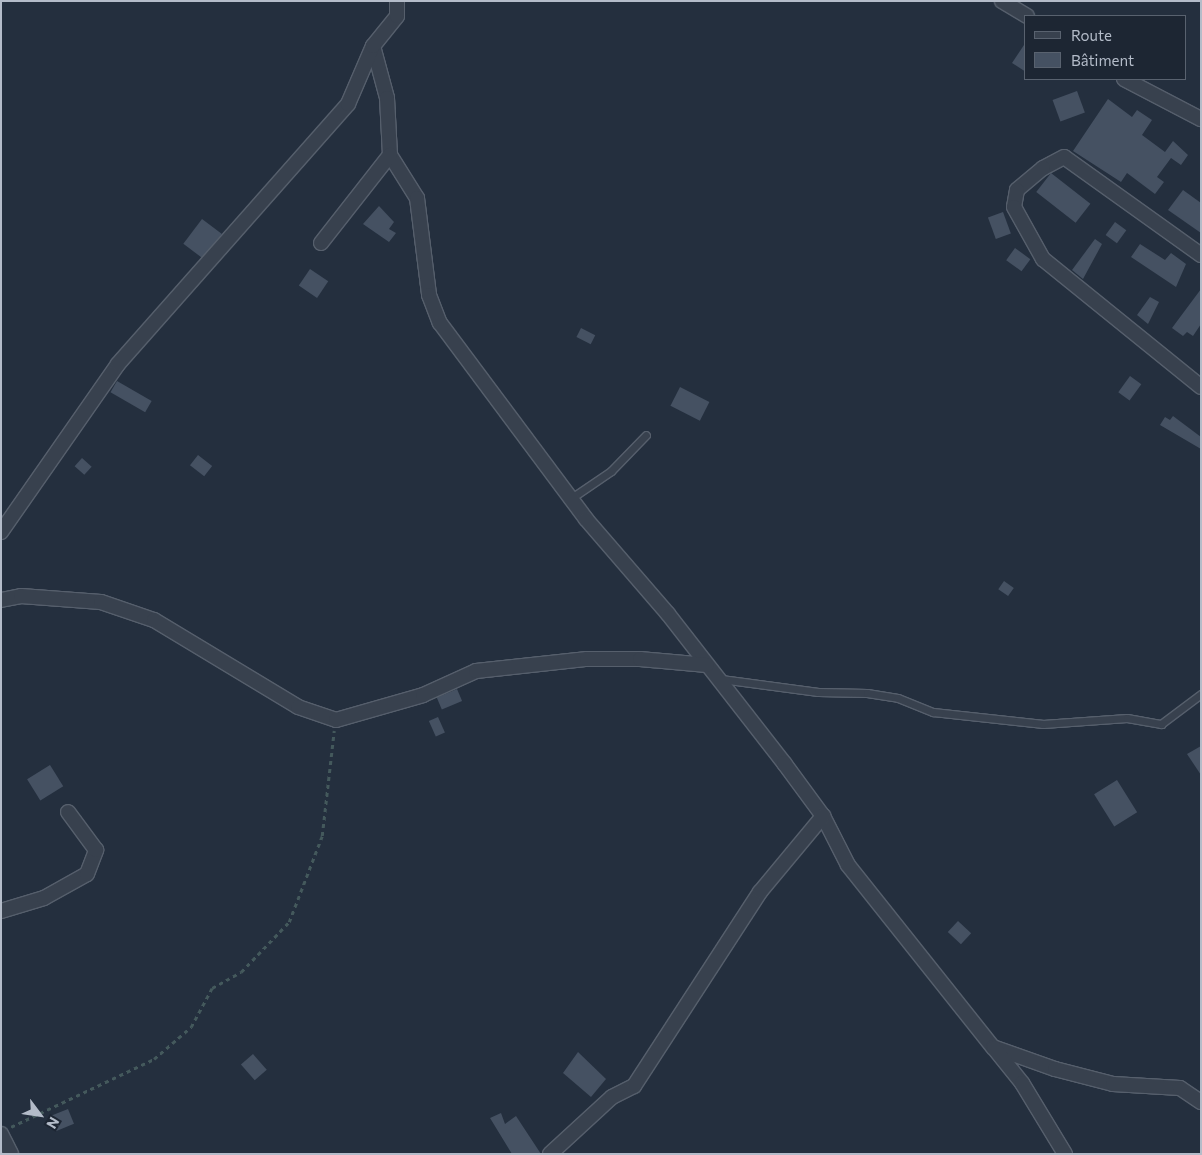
<!DOCTYPE html>
<meta charset="utf-8">
<style>
body{margin:0}
#map{position:relative;width:1202px;height:1155px;overflow:hidden;background:#242f3e;font-family:Commissioner,sans-serif}
div>[style]{position:absolute}
[style*='--x']{left:calc(var(--x)*1px);top:calc(var(--y)*1px);width:calc(var(--w)*1px);rotate:calc(var(--a)*1deg)}
.building>*{inset:0;background:#455162;transform-origin:0 0}
.path>*{height:2.5px;margin-top:-1.25px;transform-origin:0;background:repeating-linear-gradient(90deg,#44595c 0 4px,transparent 0 8px)}
.roads{filter:drop-shadow(1px 0 #565f6c) drop-shadow(-1px 0 #565f6c) drop-shadow(0 1px #565f6c) drop-shadow(0 -1px #565f6c)}
.service>*{height:7px;margin:-3.5px;padding:0 3.5px;transform-origin:3.5px;border-radius:3.5px;background:#38414e}
.minor>*{height:14px;margin:-7px;padding:0 7px;transform-origin:7px;border-radius:7px;background:#38414e}
span{translate:-50% -50%;white-space:nowrap;text-align:center;line-height:1.15;-webkit-text-stroke:4px #1d2633;paint-order:stroke}
.frame{position:absolute;inset:0;border:2px solid #b4bcc9;pointer-events:none}
.legend{position:absolute;left:1024px;top:15px;width:162px;height:65px;box-sizing:border-box;background:#1d2633;border:1px solid #59626f;margin:0;padding:6px 9px;list-style:none;font-size:15px;color:#b4bcc9}
.legend li{display:flex;align-items:center;gap:10px;height:25px}
.legend b{width:25px;border:1px solid #59626f}
.north{position:absolute;left:15px;top:1090px;width:50px;height:50px;-webkit-text-stroke:4px #1d2633;paint-order:stroke;rotate:121deg;font-size:14px;font-weight:700;line-height:20px;text-align:center;color:#b4bcc9}
.north::after{content:'';display:block;margin:auto;width:18px;height:22px;background:#b4bcc9;clip-path:polygon(50% 0,100% 100%,50% 72%,0 100%)}
</style>
<div id="map">
<div class="building">
<i style="clip-path:polygon(1026px 42px,1026px 72px,1012px 63px)"></i>
<i style="left:1077px;top:91px;width:23px;height:26px;rotate:70deg"></i>
<i style="clip-path:polygon(1108px 99px,1132px 117px,1137px 110px,1152px 120px,1142px 135px,1165px 152px,1173px 141px,1188px 155px,1181px 165px,1171px 158px,1157px 177px,1164px 182px,1155px 194px,1127px 173px,1121px 182px,1073px 151px)"></i>
<i style="left:1051px;top:173px;width:50px;height:24px;rotate:38deg"></i>
<i style="clip-path:polygon(1183px 190px,1201px 203px,1201px 233px,1168px 210px)"></i>
<i style="clip-path:polygon(379px 206px,394px 222px,389px 229px,396px 233px,389px 242px,363px 224px)"></i>
<i style="left:1003px;top:212px;width:23px;height:16px;rotate:70deg"></i>
<i style="left:202px;top:219px;width:25px;height:31px;rotate:37deg"></i>
<i style="left:1115px;top:222px;width:14px;height:16px;rotate:36deg"></i>
<i style="clip-path:polygon(1095px 239px,1102px 244px,1083px 279px,1072px 270px)"></i>
<i style="clip-path:polygon(1140px 244px,1165px 260px,1171px 253px,1186px 264px,1176px 287px,1131px 257px)"></i>
<i style="left:1015px;top:248px;width:19px;height:15px;rotate:36deg"></i>
<i style="left:310px;top:269px;width:22px;height:20px;rotate:34deg"></i>
<i style="clip-path:polygon(1201px 289px,1201px 324px,1193px 336px,1187px 332px,1183px 336px,1172px 328px)"></i>
<i style="clip-path:polygon(1150px 297px,1159px 302px,1148px 324px,1137px 315px)"></i>
<i style="left:581px;top:328px;width:16px;height:10px;rotate:27deg"></i>
<i style="left:1130px;top:376px;width:14px;height:20px;rotate:36deg"></i>
<i style="left:117px;top:381px;width:40px;height:13px;rotate:30deg"></i>
<i style="left:680px;top:387px;width:33px;height:21px;rotate:27deg"></i>
<i style="clip-path:polygon(1173px 416px,1201px 437px,1201px 449px,1160px 425px,1165px 417px,1170px 420px)"></i>
<i style="left:198px;top:455px;width:18px;height:13px;rotate:38deg"></i>
<i style="left:82px;top:458px;width:13px;height:11px;rotate:42deg"></i>
<i style="left:1004px;top:581px;width:12px;height:10px;rotate:35deg"></i>
<i style="left:457px;top:689px;width:13px;height:22px;rotate:67deg"></i>
<i style="left:438px;top:717px;width:17px;height:10px;rotate:66deg"></i>
<i style="clip-path:polygon(1201px 746px,1201px 775px,1187px 754px)"></i>
<i style="left:50px;top:765px;width:25px;height:27px;rotate:58deg"></i>
<i style="left:1117px;top:780px;width:38px;height:27px;rotate:58deg"></i>
<i style="left:958px;top:921px;width:18px;height:15px;rotate:43deg"></i>
<i style="clip-path:polygon(578px 1052px,606px 1079px,591px 1097px,563px 1073px)"></i>
<i style="left:253px;top:1054px;width:21px;height:16px;rotate:49deg"></i>
<i style="left:68px;top:1109px;width:16px;height:19px;rotate:68deg"></i>
<i style="clip-path:polygon(501px 1113px,505px 1124px,516px 1116px,541px 1154px,512px 1154px,490px 1118px)"></i>
</div>
<div class="path">
<i style="--x:11;--y:1127;--w:158;--a:-25.4"></i>
<i style="--x:154;--y:1059;--w:49;--a:-40.9"></i>
<i style="--x:191;--y:1027;--w:44;--a:-61.7"></i>
<i style="--x:212;--y:988;--w:33;--a:-29"></i>
<i style="--x:241;--y:972;--w:69;--a:-46.2"></i>
<i style="--x:289;--y:922;--w:92;--a:-69"></i>
<i style="--x:322;--y:836;--w:106;--a:-83.5"></i>
</div>
<div class="roads">
<div class="service">
<i style="--x:570;--y:499;--w:50;--a:-34.3"></i>
<i style="--x:611;--y:471;--w:50;--a:-45.8"></i>
<i style="--x:721;--y:679;--w:98;--a:7.6"></i>
<i style="--x:818;--y:692;--w:49;--a:1.2"></i>
<i style="--x:867;--y:693;--w:31;--a:9"></i>
<i style="--x:898;--y:698;--w:38;--a:22"></i>
<i style="--x:933;--y:712;--w:111;--a:6.2"></i>
<i style="--x:1043;--y:724;--w:84;--a:-4.1"></i>
<i style="--x:1127;--y:718;--w:35;--a:10"></i>
<i style="--x:1161;--y:724;--w:50;--a:-36.9"></i>
</div>
<div class="minor">
<i style="--x:1002;--y:1;--w:29;--a:31"></i>
<i style="--x:373;--y:46;--w:54;--a:74.9"></i>
<i style="--x:387;--y:98;--w:57;--a:87"></i>
<i style="--x:390;--y:155;--w:51;--a:57.9"></i>
<i style="--x:417;--y:198;--w:98;--a:82.9"></i>
<i style="--x:429;--y:295;--w:30;--a:69"></i>
<i style="--x:440;--y:323;--w:244;--a:53.3"></i>
<i style="--x:586;--y:519;--w:125;--a:49.2"></i>
<i style="--x:668;--y:614;--w:189;--a:52.1"></i>
<i style="--x:784;--y:763;--w:66;--a:53.7"></i>
<i style="--x:823;--y:816;--w:55;--a:63"></i>
<i style="--x:848;--y:865;--w:233;--a:51.5"></i>
<i style="--x:993;--y:1047;--w:66;--a:19.5"></i>
<i style="--x:1055;--y:1069;--w:60;--a:14.5"></i>
<i style="--x:1113;--y:1084;--w:67;--a:3.4"></i>
<i style="--x:1180;--y:1088;--w:25;--a:34"></i>
<i style="--x:1124;--y:79;--w:87;--a:27.5"></i>
<i style="--x:321;--y:243;--w:112;--a:-51.9"></i>
<i style="--x:1201;--y:255;--w:168;--a:-144.4"></i>
<i style="--x:1064;--y:157;--w:24;--a:152"></i>
<i style="--x:1043;--y:168;--w:34;--a:140"></i>
<i style="--x:1017;--y:190;--w:17;--a:100"></i>
<i style="--x:1014;--y:207;--w:60;--a:60.9"></i>
<i style="--x:1043;--y:259;--w:203;--a:39"></i>
<i style="--x:1;--y:532;--w:205;--a:-55.1"></i>
<i style="--x:118;--y:364;--w:347;--a:-48.5"></i>
<i style="--x:348;--y:104;--w:63;--a:-66.7"></i>
<i style="--x:373;--y:46;--w:38;--a:-51"></i>
<i style="--x:397;--y:16;--w:15;--a:-90"></i>
<i style="--x:1;--y:600;--w:20;--a:-11"></i>
<i style="--x:21;--y:596;--w:80;--a:4.3"></i>
<i style="--x:101;--y:602;--w:56;--a:18.8"></i>
<i style="--x:154;--y:620;--w:168;--a:31.1"></i>
<i style="--x:298;--y:707;--w:40;--a:18.9"></i>
<i style="--x:336;--y:720;--w:91;--a:-16"></i>
<i style="--x:423;--y:695;--w:58;--a:-24.4"></i>
<i style="--x:476;--y:671;--w:112;--a:-6.2"></i>
<i style="--x:587;--y:659;--w:53;--a:0"></i>
<i style="--x:640;--y:659;--w:67;--a:5.1"></i>
<i style="--x:1;--y:911;--w:45;--a:-16.8"></i>
<i style="--x:44;--y:898;--w:49;--a:-29.2"></i>
<i style="--x:87;--y:874;--w:26;--a:-69"></i>
<i style="--x:96;--y:850;--w:47;--a:-126.4"></i>
<i style="--x:994;--y:1048;--w:45;--a:51.3"></i>
<i style="--x:1022;--y:1083;--w:83;--a:58.8"></i>
<i style="--x:1;--y:1134;--w:22;--a:63"></i>
<i style="--x:550;--y:1154;--w:84;--a:-42.6"></i>
<i style="--x:612;--y:1097;--w:25;--a:-27"></i>
<i style="--x:634;--y:1086;--w:231;--a:-57"></i>
<i style="--x:760;--y:892;--w:99;--a:-50.3"></i>
</div>
</div>
<div class="frame"></div>
<ul class="legend">
<li><b style="height:6px;background:#38414e"></b>Route</li>
<li><b style="height:14px;background:#455162"></b>Bâtiment</li>
</ul>
<div class="north">N</div>
</div>
